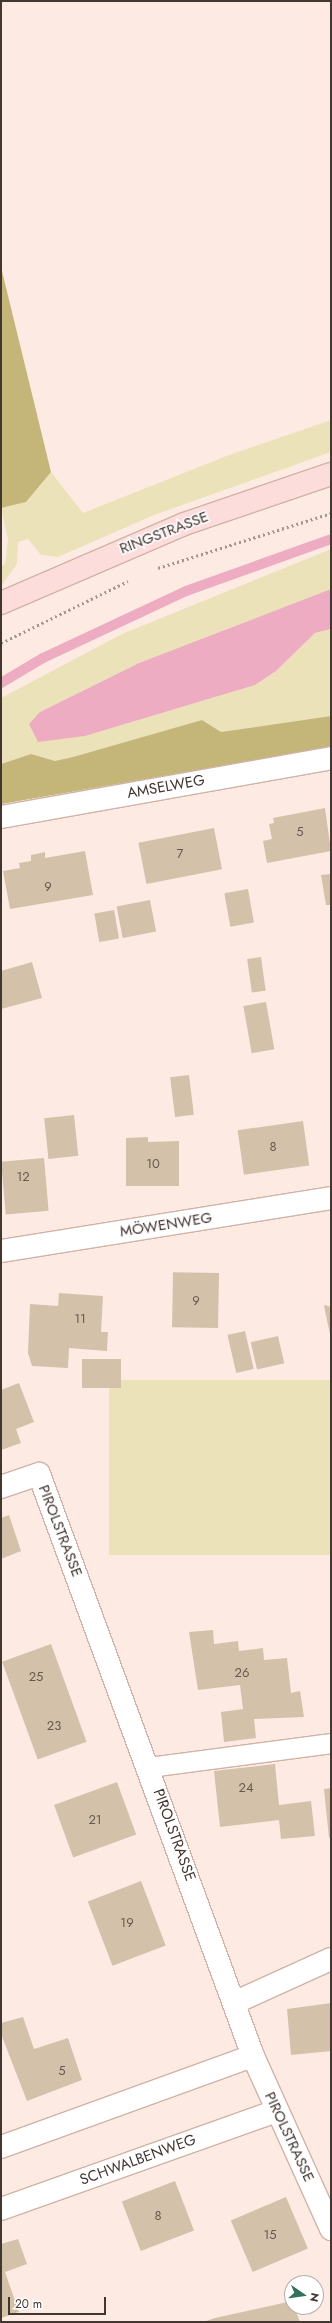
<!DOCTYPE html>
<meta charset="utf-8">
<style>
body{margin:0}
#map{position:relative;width:332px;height:2323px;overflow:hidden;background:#fdebe3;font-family:Jost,sans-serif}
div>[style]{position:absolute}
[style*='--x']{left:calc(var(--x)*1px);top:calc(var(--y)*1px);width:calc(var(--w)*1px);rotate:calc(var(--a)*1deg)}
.green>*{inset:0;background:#ece2ba;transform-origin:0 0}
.forest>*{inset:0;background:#c4b579}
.water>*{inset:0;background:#edacc1}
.stream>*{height:10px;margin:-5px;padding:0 5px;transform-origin:5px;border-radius:5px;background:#edacc1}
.building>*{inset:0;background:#d4c1aa;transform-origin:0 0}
.path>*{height:2.5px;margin-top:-1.25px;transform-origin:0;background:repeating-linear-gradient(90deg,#a4958f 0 2px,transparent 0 5px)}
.roads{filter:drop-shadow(1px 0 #d0b3a6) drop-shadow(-1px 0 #d0b3a6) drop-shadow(0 1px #d0b3a6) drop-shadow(0 -1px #d0b3a6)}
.lane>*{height:19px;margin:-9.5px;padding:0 9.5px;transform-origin:9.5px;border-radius:9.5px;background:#fff}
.street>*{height:22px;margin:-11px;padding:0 11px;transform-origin:11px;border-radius:11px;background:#fff}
.secondary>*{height:22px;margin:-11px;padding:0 11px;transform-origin:11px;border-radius:11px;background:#fddddc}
span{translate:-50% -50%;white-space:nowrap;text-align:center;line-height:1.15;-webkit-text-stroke:3px #fff;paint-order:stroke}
.number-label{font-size:13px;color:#66594f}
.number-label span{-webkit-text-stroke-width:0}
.street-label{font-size:15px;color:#423631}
.frame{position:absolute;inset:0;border:2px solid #423631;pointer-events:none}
.north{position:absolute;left:284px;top:2275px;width:40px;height:40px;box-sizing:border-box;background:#fff;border:1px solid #b3afad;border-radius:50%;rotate:103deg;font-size:11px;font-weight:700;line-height:16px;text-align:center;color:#423631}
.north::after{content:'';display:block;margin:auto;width:14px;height:18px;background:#34715c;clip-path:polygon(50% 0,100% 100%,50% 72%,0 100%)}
.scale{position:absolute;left:8px;top:2297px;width:98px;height:18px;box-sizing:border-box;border:2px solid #423631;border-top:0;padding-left:5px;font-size:12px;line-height:14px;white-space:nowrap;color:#423631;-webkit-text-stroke:3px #fff;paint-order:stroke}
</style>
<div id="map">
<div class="green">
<i style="clip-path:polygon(331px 420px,331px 452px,154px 515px,58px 557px,41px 555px,28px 539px,18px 542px,17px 564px,1px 586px,1px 566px,5px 564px,8px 540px,1px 508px,26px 502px,51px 472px,83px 513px,229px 455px)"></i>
<i style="clip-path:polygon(331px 549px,331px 589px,139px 663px,40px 712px,85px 736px,255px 685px,276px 671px,315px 633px,331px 629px,331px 716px,221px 732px,202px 720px,73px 757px,55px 761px,31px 754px,1px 764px,1px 698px,122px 634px)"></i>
<i style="left:331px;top:1380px;width:175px;height:222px;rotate:90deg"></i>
</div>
<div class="forest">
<i style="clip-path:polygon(1px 267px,51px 472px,26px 502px,1px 508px)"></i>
<i style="clip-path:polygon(331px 716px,331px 747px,1px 804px,1px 764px,31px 754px,55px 761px,73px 757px,202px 720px,221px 732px)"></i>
</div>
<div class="water">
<i style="clip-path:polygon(331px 589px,331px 629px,315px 633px,276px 671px,255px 685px,85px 736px,38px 742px,29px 724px,40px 712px,139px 663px)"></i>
</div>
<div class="stream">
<i style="--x:1;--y:683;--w:49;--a:-30.8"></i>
<i style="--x:43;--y:658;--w:158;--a:-25.1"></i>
<i style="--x:186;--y:591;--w:154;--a:-19.7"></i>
</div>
<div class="building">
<i style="clip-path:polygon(325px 808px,331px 851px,267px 863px,263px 841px,272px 839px,269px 824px,274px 823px,273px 818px)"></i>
<i style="left:214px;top:828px;width:42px;height:77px;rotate:79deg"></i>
<i style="clip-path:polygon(85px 851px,93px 895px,10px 909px,3px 871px,20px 868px,19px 863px,31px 861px,31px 855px,45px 852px,45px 858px)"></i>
<i style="clip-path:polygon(331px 874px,331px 905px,326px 905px,321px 875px)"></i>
<i style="left:248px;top:889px;width:34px;height:24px;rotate:80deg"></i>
<i style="left:150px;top:900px;width:32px;height:34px;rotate:79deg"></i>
<i style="left:114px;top:910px;width:29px;height:20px;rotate:80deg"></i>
<i style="left:261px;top:957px;width:34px;height:14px;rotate:82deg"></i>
<i style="clip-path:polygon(32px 962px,42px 998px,1px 1009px,1px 971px)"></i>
<i style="left:266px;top:1002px;width:48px;height:23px;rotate:80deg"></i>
<i style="left:189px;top:1075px;width:40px;height:19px;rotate:83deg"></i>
<i style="left:74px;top:1115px;width:41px;height:30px;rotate:84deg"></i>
<i style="left:303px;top:1121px;width:45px;height:66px;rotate:82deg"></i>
<i style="clip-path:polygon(148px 1137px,148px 1142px,179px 1141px,179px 1186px,126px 1186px,126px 1138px)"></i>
<i style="left:44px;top:1158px;width:53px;height:43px;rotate:85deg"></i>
<i style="left:219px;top:1273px;width:55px;height:46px;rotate:91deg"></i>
<i style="clip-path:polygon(59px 1293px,103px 1296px,101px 1332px,108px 1332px,107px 1351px,69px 1348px,68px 1368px,32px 1366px,28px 1353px,30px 1304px,58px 1306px)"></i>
<i style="clip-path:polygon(325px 1305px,331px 1307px,331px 1339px,324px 1306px)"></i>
<i style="left:245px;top:1331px;width:39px;height:18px;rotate:77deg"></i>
<i style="left:278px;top:1336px;width:28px;height:28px;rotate:77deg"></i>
<i style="left:121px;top:1359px;width:29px;height:39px;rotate:90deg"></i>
<i style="clip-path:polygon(19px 1383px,34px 1422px,16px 1429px,21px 1443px,1px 1450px,1px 1390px)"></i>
<i style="clip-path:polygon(9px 1515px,21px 1551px,1px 1559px,1px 1518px)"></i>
<i style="clip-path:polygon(213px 1630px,214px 1644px,238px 1641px,239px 1651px,263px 1648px,264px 1660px,287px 1658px,291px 1693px,300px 1691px,304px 1717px,254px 1719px,256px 1738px,224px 1742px,221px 1712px,243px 1709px,240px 1685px,198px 1690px,189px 1632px)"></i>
<i style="left:51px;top:1644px;width:104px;height:52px;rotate:70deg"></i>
<i style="clip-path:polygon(275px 1764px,279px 1805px,311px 1801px,315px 1836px,281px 1839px,279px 1820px,220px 1827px,214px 1771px)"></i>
<i style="left:117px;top:1782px;width:56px;height:67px;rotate:70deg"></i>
<i style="clip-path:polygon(331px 1788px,331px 1837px,329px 1838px,324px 1789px)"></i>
<i style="left:141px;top:1881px;width:69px;height:57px;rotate:69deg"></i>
<i style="clip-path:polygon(331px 2003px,331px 2051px,291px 2055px,287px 2009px)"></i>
<i style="clip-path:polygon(23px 2017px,34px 2049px,68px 2038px,82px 2080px,27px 2101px,1px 2034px,1px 2023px)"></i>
<i style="left:175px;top:2181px;width:53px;height:57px;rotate:69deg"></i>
<i style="left:286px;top:2197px;width:56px;height:60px;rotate:67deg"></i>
<i style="clip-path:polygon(18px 2239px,27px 2264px,5px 2272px,19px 2312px,1px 2318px,1px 2244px)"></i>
<i style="clip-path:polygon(292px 2301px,300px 2322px,203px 2322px,215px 2318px)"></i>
</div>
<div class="path">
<i style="--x:158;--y:568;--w:182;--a:-17.6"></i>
<i style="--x:1;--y:643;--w:141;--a:-26"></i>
</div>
<div class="roads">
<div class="lane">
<i style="--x:149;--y:1767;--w:184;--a:-7.5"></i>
</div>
<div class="street">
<i style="--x:1;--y:817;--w:335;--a:-10.1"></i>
<i style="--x:1;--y:1251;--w:334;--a:-9.1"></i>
<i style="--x:1;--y:1487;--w:40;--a:-18.9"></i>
<i style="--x:39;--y:1474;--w:620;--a:69.81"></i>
<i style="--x:253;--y:2056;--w:190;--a:65.7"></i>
<i style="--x:236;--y:2002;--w:104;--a:-24.4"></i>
<i style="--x:1;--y:2147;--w:268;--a:-19.9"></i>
<i style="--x:1;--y:2209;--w:292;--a:-19.6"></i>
</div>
<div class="secondary">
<i style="--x:1;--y:603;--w:199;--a:-23.3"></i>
<i style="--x:184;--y:524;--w:155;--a:-18.8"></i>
</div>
</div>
<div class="number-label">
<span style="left:300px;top:832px">5</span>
<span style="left:180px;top:854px">7</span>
<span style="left:48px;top:887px">9</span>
<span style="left:273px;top:1147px">8</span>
<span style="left:153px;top:1164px">10</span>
<span style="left:23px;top:1177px">12</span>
<span style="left:196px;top:1301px">9</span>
<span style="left:80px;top:1319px">11</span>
<span style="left:242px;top:1673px">26</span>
<span style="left:36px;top:1677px">25</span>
<span style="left:54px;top:1726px">23</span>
<span style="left:246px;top:1788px">24</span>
<span style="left:95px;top:1820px">21</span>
<span style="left:127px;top:1923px">19</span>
<span style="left:62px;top:2071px">5</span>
<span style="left:158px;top:2216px">8</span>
<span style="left:270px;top:2235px">15</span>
</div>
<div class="street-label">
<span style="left:164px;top:533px;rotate:-21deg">RINGSTRASSE</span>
<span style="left:166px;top:787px;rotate:-10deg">AMSELWEG</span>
<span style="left:166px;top:1225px;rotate:-9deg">MÖWENWEG</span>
<span style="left:60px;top:1531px;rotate:69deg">PIROLSTRASSE</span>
<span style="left:174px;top:1835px;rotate:70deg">PIROLSTRASSE</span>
<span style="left:289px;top:2137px;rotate:65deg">PIROLSTRASSE</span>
<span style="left:138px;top:2160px;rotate:-20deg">SCHWALBENWEG</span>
</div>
<div class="frame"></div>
<div class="north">N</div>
<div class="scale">20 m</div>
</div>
